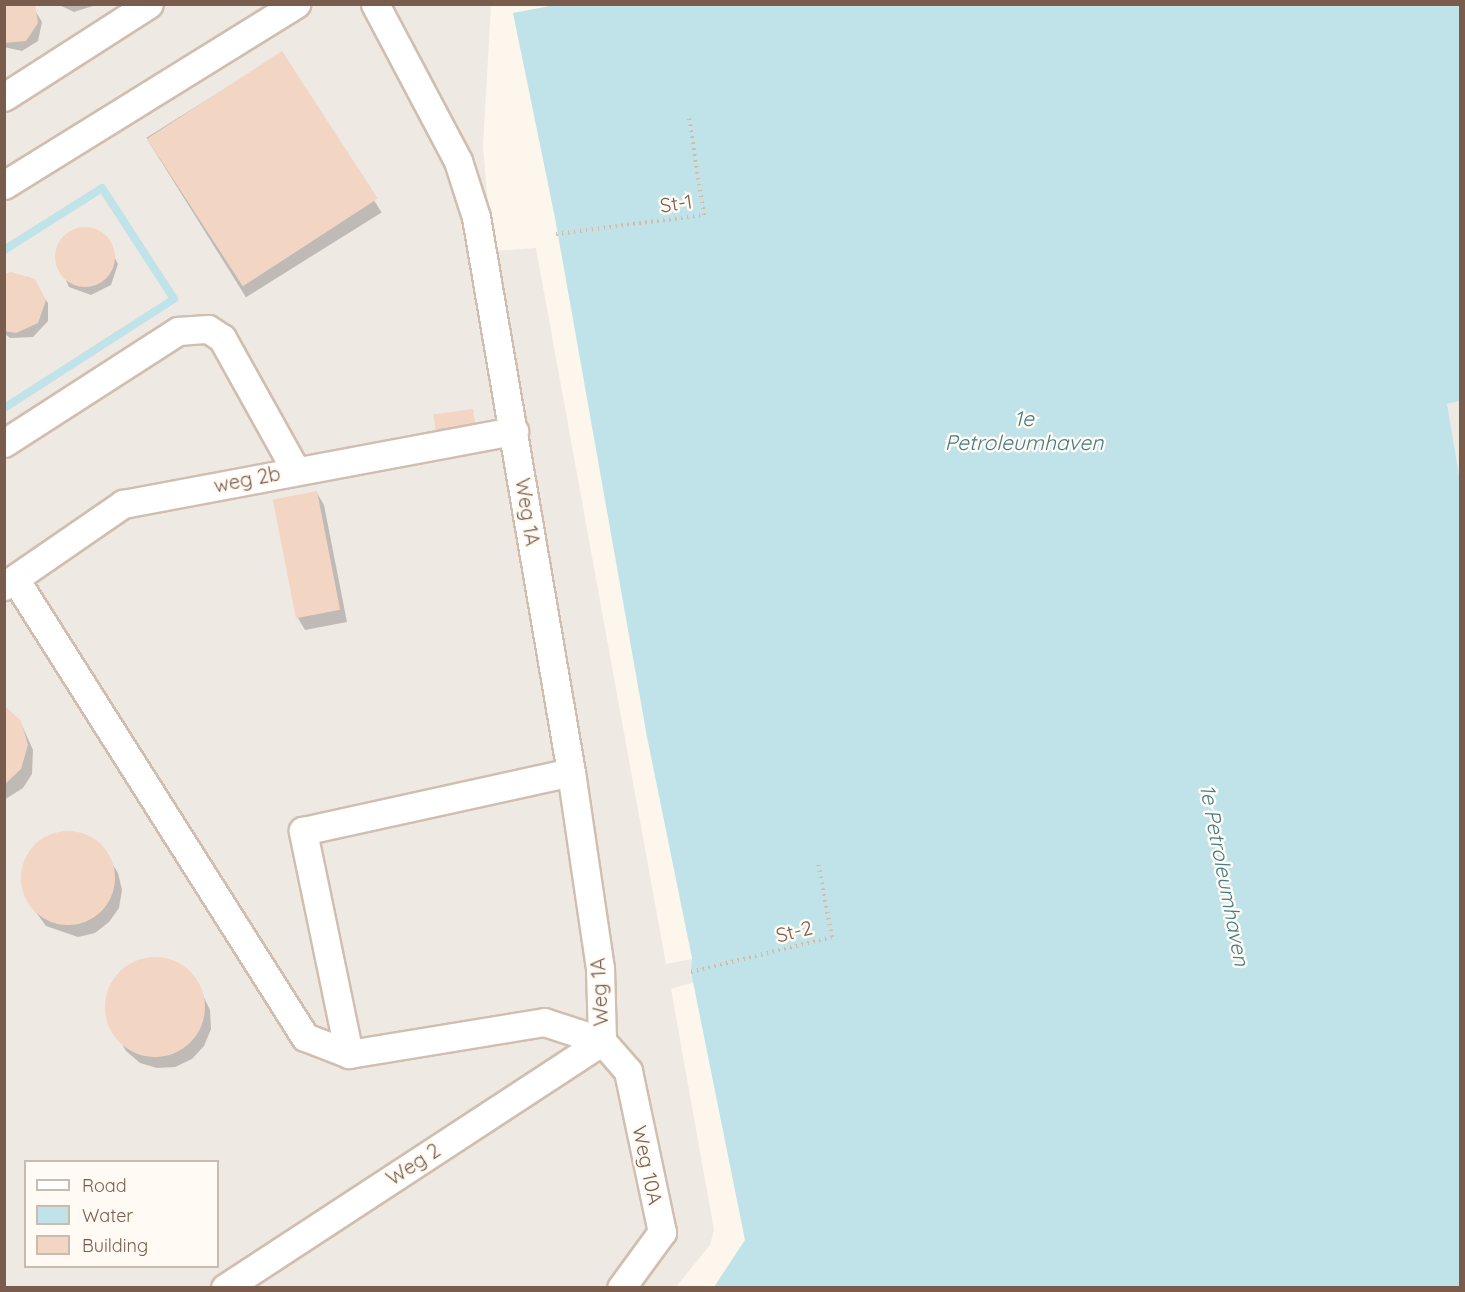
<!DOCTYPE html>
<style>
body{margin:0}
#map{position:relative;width:1465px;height:1292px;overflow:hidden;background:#fdf6ec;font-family:Quicksand,sans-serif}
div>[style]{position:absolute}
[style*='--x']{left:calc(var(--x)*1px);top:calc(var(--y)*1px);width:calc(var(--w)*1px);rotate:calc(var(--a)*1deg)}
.industrial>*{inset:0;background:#efe9e4}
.water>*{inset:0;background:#bfe3e8}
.shadow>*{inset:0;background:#0003;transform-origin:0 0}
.stream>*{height:8px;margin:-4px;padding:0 4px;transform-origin:4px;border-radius:4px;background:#bfe3e8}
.building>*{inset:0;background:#f3d5c3;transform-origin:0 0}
.round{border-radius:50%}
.path>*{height:4px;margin-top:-2px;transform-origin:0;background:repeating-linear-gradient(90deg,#d9b8a5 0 1.5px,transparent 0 6px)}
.roads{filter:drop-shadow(2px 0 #d1beb0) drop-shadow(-2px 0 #d1beb0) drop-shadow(0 2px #d1beb0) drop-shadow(0 -2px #d1beb0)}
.minor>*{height:27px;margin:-13.5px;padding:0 13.5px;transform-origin:13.5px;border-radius:13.5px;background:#fff}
span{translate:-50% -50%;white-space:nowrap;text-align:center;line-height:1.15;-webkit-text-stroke:5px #fffaf3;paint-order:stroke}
.street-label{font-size:20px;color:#7a5c4d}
.water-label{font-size:21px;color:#437c86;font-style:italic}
.frame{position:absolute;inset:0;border:6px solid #7a5c4d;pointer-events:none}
.legend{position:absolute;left:24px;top:1160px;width:195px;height:108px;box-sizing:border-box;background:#fffaf3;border:2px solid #cabbb1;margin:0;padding:8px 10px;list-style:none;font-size:18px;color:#7a5c4d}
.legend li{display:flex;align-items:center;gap:12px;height:30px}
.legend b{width:30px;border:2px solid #cabbb1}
</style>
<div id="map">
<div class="industrial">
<i style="clip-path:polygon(evenodd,5px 5px,491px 5px,483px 147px,492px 251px,536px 248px,666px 964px,692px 959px,695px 982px,671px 989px,714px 1230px,710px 1245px,676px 1287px,5px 1288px,5px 5px,26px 1162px,218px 1162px,218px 1266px,26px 1266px,26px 1162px)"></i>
<i style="clip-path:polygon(1460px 401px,1460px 481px,1446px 404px)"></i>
</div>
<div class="water">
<i style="clip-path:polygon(560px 4px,1460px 5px,1460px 401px,1447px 404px,1460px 481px,1460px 1287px,714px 1287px,745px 1240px,691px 972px,692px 958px,647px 737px,555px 218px,513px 13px)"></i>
</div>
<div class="shadow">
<i style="clip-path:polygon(4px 4px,31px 4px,42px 22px,38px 41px,22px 51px,4px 47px)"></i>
<i style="clip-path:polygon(57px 4px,99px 4px,74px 12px)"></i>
<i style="left:282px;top:53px;width:188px;height:160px;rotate:58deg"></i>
<i style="clip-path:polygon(81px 229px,103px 235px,118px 264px,111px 285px,91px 295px,69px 287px,56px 257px,61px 240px)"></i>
<i style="clip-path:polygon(6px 275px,29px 277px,48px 303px,48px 321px,33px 337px,10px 338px,4px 333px)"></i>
<i style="clip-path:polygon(472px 411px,476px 427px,439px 433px,437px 430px)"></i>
<i style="clip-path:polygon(317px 493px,324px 505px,347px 622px,305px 630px,298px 618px)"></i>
<i style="clip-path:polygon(4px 707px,20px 721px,33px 750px,32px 774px,23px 788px,4px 800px)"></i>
<i style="clip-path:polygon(69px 832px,86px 836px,101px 846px,118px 873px,122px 890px,119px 908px,109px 922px,95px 933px,78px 937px,46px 926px,27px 900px,22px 883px,24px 866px,31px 850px,44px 838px)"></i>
<i style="clip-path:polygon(148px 960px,166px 960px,183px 967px,196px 981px,210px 1010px,211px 1029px,204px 1046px,192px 1059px,175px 1067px,157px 1068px,140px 1063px,126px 1051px,109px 1021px,107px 1003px,117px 978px,131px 966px)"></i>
</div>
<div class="stream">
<i style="--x:4;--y:250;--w:116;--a:-32.3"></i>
<i style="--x:102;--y:188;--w:132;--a:57"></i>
<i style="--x:174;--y:299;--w:202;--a:147.3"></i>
</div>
<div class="building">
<i style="clip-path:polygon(4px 4px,35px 4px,38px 23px,26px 41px,4px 43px)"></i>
<i style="left:282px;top:51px;width:176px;height:161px;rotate:57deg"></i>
<i class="round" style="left:55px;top:227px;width:60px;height:60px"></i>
<i style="clip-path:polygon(11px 272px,35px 279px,46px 300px,38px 323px,16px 333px,4px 331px,4px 274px)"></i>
<i style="left:473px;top:409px;width:15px;height:40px;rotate:82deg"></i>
<i style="left:317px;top:491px;width:121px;height:45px;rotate:79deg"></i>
<i style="clip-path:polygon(4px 705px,21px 721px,28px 745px,21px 769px,4px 785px)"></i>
<i class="round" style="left:21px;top:831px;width:94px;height:94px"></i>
<i class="round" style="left:105px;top:957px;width:100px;height:100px"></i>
</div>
<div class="path">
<i style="--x:556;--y:234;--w:149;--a:-7.3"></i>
<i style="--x:704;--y:215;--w:98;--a:-98.8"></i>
<i style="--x:691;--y:972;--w:145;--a:-13.9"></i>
<i style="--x:832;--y:937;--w:75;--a:-100.7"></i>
</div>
<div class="roads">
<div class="minor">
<i style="--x:375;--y:4;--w:178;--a:62.1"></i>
<i style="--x:458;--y:161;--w:59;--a:72.2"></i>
<i style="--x:476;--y:217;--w:563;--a:80.29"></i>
<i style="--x:571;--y:772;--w:198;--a:81.6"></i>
<i style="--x:600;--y:968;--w:73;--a:88.4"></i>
<i style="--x:4;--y:97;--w:172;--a:-32.7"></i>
<i style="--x:4;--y:185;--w:344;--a:-31.8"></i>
<i style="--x:4;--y:443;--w:207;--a:-32.8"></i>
<i style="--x:178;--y:331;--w:30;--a:-4"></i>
<i style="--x:208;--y:329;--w:17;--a:33"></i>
<i style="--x:222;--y:338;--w:150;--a:60.9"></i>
<i style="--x:15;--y:579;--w:542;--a:57.66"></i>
<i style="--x:305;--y:1037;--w:47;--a:21.1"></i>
<i style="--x:349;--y:1054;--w:198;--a:-9.3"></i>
<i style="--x:544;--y:1022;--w:61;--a:18.1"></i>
<i style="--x:4;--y:586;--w:145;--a:-34.6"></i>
<i style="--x:123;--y:504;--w:398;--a:-10.6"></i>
<i style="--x:602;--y:1041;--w:40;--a:49"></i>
<i style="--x:628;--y:1071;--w:165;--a:78.1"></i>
<i style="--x:662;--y:1232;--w:69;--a:126.2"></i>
<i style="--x:349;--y:1054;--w:228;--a:-101.7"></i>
<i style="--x:303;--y:831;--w:274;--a:-12.4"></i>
<i style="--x:225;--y:1288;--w:451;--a:-33.2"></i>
</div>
</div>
<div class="street-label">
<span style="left:676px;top:203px;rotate:-8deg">St-1</span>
<span style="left:247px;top:479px;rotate:-11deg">weg 2b</span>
<span style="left:528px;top:512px;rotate:81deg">Weg 1A</span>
<span style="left:794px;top:931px;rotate:-14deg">St-2</span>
<span style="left:599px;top:992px;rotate:-93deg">Weg 1A</span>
<span style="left:413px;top:1164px;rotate:-33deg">Weg 2</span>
<span style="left:648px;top:1165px;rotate:78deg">Weg 10A</span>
</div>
<div class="water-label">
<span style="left:1024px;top:430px">1e<br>Petroleumhaven</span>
<span style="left:1225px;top:875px;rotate:79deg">1e Petroleumhaven</span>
</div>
<div class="frame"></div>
<ul class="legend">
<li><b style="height:8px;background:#fff"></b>Road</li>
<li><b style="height:16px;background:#bfe3e8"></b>Water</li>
<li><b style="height:16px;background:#f3d5c3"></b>Building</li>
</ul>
</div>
